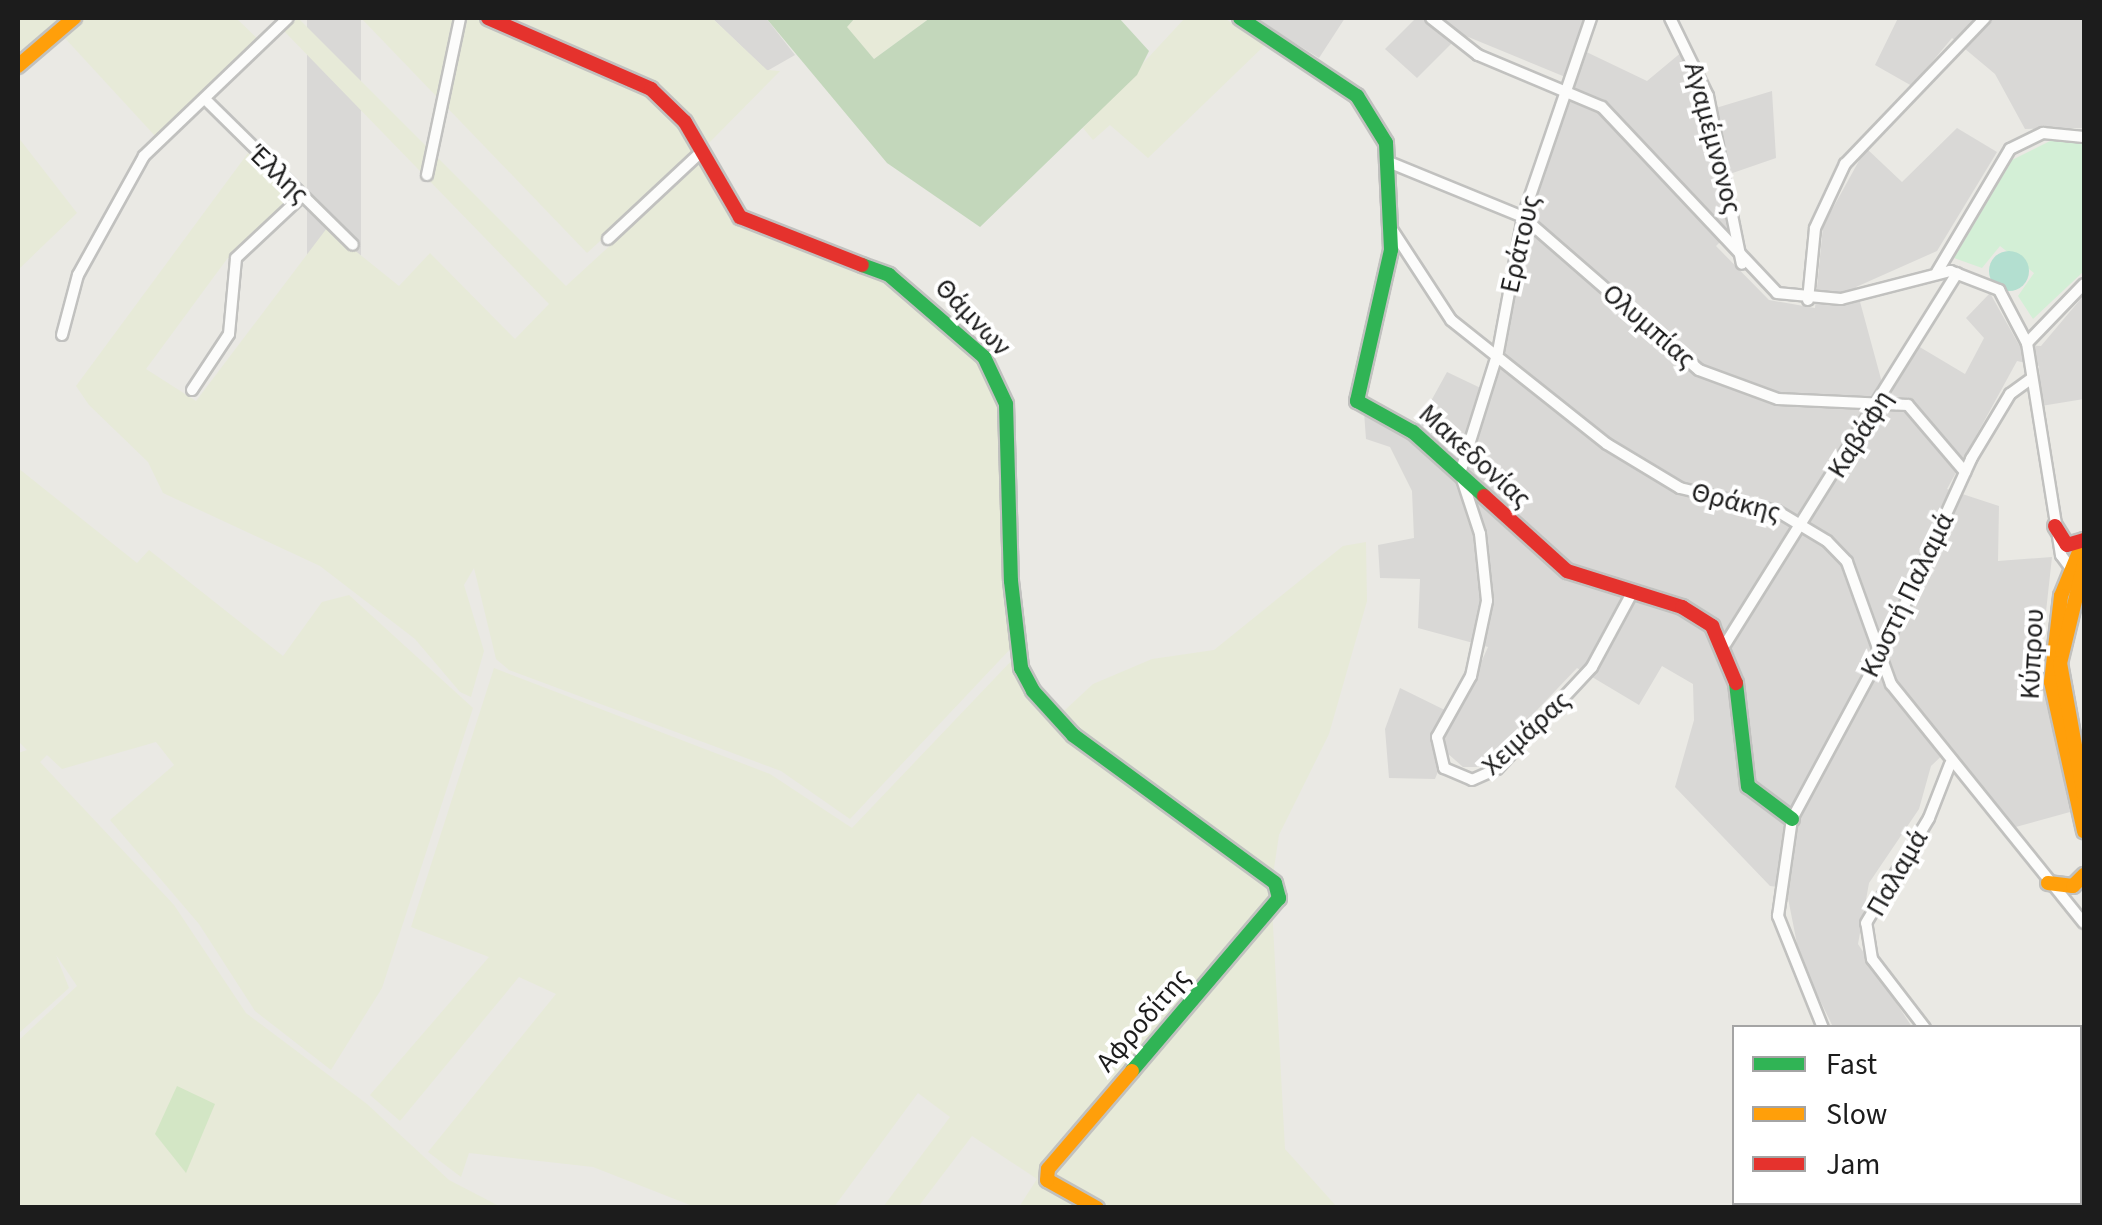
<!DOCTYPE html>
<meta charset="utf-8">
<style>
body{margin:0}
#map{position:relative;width:2102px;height:1225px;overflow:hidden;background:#eae9e4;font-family:"Source Sans 3",sans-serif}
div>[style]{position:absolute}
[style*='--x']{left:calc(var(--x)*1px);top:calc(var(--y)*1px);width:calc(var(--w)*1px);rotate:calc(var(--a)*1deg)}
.residential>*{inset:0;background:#d9d8d6;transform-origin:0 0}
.farmland>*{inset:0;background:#e7ead8}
.grass>*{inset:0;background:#d3e6c5}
.forest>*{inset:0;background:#c3d7bb}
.park>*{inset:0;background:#d3efd6}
.pitch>*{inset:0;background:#b3dfd0}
.round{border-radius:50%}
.roads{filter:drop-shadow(2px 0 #c1c1bf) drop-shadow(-2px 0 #c1c1bf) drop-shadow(0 2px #c1c1bf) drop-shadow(0 -2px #c1c1bf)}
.street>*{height:10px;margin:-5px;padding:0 5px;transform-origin:5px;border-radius:5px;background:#fcfcfb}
.fast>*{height:14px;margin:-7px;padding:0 7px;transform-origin:7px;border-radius:7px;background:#30b455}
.slow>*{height:14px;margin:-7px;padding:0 7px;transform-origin:7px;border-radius:7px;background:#ff9f0a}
.jam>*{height:14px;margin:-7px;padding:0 7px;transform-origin:7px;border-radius:7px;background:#e5322d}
span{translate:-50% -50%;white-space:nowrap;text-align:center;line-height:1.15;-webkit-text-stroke:8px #fff;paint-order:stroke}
.street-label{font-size:28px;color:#1c1c1c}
.frame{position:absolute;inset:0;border:20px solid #1c1c1c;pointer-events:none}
.legend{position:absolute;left:1732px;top:1025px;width:350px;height:180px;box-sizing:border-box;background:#fff;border:2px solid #a4a4a4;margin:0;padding:12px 18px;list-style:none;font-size:30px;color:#1c1c1c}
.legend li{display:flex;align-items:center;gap:20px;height:50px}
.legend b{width:50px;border:2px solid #a4a4a4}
</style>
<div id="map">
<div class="residential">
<i style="left:307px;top:18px;width:54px;height:373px"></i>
<i style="clip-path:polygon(712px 18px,766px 18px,795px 55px,767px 71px)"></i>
<i style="clip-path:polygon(1255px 18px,1345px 18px,1319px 58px)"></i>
<i style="clip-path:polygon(1416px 18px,1586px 18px,1576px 47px,1647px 81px,1683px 51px,1706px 111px,1772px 91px,1776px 158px,1721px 177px,1731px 231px,1716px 246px,1769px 300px,1815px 308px,1823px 226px,1866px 148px,1902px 182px,1957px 128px,1997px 152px,1937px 251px,1856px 287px,1884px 390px,1918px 346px,1965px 374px,1984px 338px,1966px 318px,1990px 293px,2019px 345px,2041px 346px,2084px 295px,2084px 399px,2041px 406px,2039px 366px,2017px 361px,1947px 489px,1999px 506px,1998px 561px,2052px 557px,2040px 666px,2070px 812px,2012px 828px,1951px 747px,1931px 766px,1919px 809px,1869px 883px,1858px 944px,1912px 1027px,1833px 1027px,1800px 959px,1786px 888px,1770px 886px,1675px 787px,1694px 720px,1693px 684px,1662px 666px,1639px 705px,1577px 668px,1483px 767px,1463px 767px,1446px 752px,1435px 779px,1389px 778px,1385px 729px,1400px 688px,1457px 716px,1488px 647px,1418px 628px,1420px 579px,1380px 578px,1378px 545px,1414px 538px,1412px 491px,1390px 447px,1366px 439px,1364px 412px,1410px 439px,1447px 372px,1489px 392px,1529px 213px,1575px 81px,1461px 34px,1417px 78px,1385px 49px)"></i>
<i style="clip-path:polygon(1898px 18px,2084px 18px,2084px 128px,2025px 129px,1995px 74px,1952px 38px,1912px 86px,1875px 65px)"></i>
<i style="clip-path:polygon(1821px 1203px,1821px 1202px,1950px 1203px,1949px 1208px)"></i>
</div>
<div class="farmland">
<i style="clip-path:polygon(18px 18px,66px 18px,18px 61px)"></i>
<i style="clip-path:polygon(82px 18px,236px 18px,259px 40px,156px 137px,63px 36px)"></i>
<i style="clip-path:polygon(298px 18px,566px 286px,701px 162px,743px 225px,886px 280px,977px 356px,1002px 404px,1014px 645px,850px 819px,781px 771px,509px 670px,496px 659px,474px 568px,464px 585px,484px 651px,471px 697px,460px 692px,415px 639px,320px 566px,163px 493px,148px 462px,89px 405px,76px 386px,248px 153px,295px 196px,227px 259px,146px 369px,196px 401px,327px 228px,399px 286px,430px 253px,515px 339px,549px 304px,284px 31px)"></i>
<i style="clip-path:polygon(361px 18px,476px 18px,555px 47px,649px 92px,698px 151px,587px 253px)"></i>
<i style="clip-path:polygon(507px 18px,712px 18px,767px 70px,780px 71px,707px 145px,670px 94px)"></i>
<i style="clip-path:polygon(855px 18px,930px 18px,874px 59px,846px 27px)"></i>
<i style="clip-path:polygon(1185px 18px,1224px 18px,1266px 44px,1148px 158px,1110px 125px,1093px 140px,1083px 128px)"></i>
<i style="clip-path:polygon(18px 137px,77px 213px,18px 270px)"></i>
<i style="clip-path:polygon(18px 468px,137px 563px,149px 550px,283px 656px,322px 602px,349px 595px,473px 708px,382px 988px,331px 1070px,255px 1011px,199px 924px,110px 820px,174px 765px,156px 742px,62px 769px,47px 755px,40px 762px,174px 905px,246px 1013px,367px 1104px,449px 1180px,501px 1207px,18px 1207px,18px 1041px,77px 986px,56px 955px,69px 988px,18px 1034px,18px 753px,27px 750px,18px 741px)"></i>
<i style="clip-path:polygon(1366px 542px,1367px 601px,1329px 734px,1279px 835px,1271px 888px,1285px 1149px,1337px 1207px,1019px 1207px,1037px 1179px,972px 1136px,918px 1207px,883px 1207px,950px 1117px,918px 1093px,834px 1207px,695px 1207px,593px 1167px,469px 1153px,461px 1177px,428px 1152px,556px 994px,519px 977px,400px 1121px,370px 1095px,489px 957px,411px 927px,494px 668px,770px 774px,852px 828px,1015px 657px,1051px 723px,1093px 684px,1152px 659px,1214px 650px,1343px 546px)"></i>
</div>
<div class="grass">
<i style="clip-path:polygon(177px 1086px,215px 1104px,186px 1173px,155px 1134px)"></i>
</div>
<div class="forest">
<i style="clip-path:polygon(766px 18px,855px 18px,847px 27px,874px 59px,930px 18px,1119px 18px,1149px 51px,1137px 75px,980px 227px,887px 163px)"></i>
</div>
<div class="park">
<i style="clip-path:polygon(2054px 139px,2084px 144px,2084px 271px,2033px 319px,2018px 296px,2034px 273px,2000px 246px,1982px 268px,1954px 258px,2012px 160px)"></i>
</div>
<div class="pitch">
<i class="round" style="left:1989px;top:251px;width:40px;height:40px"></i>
</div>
<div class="roads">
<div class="street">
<i style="--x:1431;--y:18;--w:60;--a:38.2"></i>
<i style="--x:1478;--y:55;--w:134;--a:22.8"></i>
<i style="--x:1602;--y:107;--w:255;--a:46.7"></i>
<i style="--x:1777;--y:293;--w:64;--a:5.4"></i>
<i style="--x:1841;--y:299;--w:113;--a:-14.4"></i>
<i style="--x:1950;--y:271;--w:53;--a:21.2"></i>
<i style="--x:1999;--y:290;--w:60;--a:62.2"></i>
<i style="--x:2027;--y:343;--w:215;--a:80.9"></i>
<i style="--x:2061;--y:555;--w:24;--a:54"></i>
<i style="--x:1591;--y:18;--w:210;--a:108.9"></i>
<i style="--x:1523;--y:217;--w:137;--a:100.5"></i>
<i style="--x:1498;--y:352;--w:127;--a:107.4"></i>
<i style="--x:1460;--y:473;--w:64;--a:71.8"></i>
<i style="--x:1480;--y:534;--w:67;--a:84"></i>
<i style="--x:1487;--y:601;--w:77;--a:102"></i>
<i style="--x:1471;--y:676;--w:70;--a:119.1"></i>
<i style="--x:1437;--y:737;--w:32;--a:77"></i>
<i style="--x:1444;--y:768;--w:30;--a:23"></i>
<i style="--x:1472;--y:780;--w:27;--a:-24"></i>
<i style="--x:1497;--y:769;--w:139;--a:-47"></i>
<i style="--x:1592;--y:667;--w:82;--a:-61.6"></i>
<i style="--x:1670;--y:18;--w:87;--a:64"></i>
<i style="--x:1708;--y:96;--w:171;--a:78.6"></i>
<i style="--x:206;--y:100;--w:206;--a:44.6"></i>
<i style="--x:1391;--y:163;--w:143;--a:22.2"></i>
<i style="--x:1523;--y:217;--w:233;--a:41"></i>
<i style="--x:1699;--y:370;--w:84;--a:20.2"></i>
<i style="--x:1778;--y:399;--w:130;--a:2.6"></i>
<i style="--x:1908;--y:405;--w:88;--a:49.6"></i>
<i style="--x:427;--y:175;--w:160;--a:-78.1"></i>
<i style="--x:1393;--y:231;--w:106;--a:56.9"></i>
<i style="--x:1451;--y:320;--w:199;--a:38.5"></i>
<i style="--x:1607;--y:444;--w:85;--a:31.1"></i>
<i style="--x:1680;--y:488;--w:100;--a:13.3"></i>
<i style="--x:1777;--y:511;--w:58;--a:31"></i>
<i style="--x:1827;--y:541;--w:29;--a:46"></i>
<i style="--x:1847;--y:562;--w:130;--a:70.2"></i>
<i style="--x:1891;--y:684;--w:307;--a:51.1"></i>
<i style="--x:608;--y:239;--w:127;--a:-43.1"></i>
<i style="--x:1937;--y:272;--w:143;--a:-59.3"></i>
<i style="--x:2010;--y:149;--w:37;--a:-26"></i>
<i style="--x:2043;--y:133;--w:41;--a:5.6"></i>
<i style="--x:1808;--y:300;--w:72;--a:-84.4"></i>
<i style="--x:1815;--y:228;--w:71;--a:-64.9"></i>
<i style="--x:1845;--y:164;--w:202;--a:-46.2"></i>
<i style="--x:62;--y:335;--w:62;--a:-75.1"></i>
<i style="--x:78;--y:275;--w:136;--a:-61"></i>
<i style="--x:144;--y:156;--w:199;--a:-43.8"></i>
<i style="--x:2027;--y:343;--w:82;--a:-46"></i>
<i style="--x:192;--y:390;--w:67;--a:-56.5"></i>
<i style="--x:229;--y:334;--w:76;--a:-84.7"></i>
<i style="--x:236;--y:258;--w:91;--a:-43.2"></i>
<i style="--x:1726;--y:643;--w:436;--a:-58"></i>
<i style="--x:1823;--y:1028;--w:121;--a:-111.9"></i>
<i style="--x:1778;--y:916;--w:98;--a:-81.8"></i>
<i style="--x:1792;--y:819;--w:207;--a:-61.7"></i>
<i style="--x:1890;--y:637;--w:196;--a:-65.5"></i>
<i style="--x:1971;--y:459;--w:76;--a:-59"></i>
<i style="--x:2010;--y:394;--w:26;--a:-36"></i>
<i style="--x:1925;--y:1028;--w:87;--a:-127.5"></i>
<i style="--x:1872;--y:959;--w:36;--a:-99"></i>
<i style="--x:1866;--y:923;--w:122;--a:-59"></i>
<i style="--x:1929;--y:818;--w:58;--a:-68.7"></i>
<i style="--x:1812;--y:1202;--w:6;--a:90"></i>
<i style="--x:1959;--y:1208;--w:6;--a:-72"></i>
</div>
<div class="fast">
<i style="--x:1240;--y:18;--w:141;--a:33.7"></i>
<i style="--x:1357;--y:96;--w:55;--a:58.3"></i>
<i style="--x:1386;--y:143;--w:107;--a:87.3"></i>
<i style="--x:1391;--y:250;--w:155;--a:102.7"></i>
<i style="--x:1357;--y:401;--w:64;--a:29"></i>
<i style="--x:1413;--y:432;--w:96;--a:42"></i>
<i style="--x:862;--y:265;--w:29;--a:20"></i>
<i style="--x:889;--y:275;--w:125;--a:40.8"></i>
<i style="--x:984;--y:357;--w:52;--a:64.9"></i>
<i style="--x:1006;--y:404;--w:177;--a:88.4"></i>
<i style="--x:1011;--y:581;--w:88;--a:83.4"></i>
<i style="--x:1021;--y:668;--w:26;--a:62"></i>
<i style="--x:1033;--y:691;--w:59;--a:47.7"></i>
<i style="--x:1073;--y:735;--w:250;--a:36.2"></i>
<i style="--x:1275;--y:883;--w:16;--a:75"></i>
<i style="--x:1279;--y:898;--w:227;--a:130.4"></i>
<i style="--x:1736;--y:683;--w:104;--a:83.4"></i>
<i style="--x:1748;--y:786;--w:55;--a:36.9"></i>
<i style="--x:2080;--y:1159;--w:34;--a:-83"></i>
<i style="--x:2081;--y:1208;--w:16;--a:-79"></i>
</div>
<div class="slow">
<i style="--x:18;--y:66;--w:74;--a:-40.6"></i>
<i style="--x:2084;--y:540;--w:61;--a:112.3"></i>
<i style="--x:2061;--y:596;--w:87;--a:96.6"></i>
<i style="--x:2051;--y:682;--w:153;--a:77.5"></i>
<i style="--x:2084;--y:564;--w:102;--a:103.6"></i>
<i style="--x:2060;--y:663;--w:134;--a:79.7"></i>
<i style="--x:2048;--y:883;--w:25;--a:7"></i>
<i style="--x:2073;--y:886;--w:16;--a:-45"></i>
<i style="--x:1097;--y:1208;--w:57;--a:-150.8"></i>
<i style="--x:1047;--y:1180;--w:11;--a:-85"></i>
<i style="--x:1048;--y:1169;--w:129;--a:-49.4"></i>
</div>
<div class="jam">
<i style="--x:488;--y:18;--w:178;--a:23.5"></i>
<i style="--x:651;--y:89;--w:47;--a:44.1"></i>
<i style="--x:685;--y:122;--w:110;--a:59.9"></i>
<i style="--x:740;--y:217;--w:131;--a:21.5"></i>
<i style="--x:1484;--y:496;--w:112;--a:42.1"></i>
<i style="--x:1567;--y:571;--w:121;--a:17.4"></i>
<i style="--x:1682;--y:607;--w:36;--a:32"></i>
<i style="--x:1712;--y:626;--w:62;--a:67.2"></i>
<i style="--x:2055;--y:526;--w:22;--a:58"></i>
<i style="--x:2067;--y:545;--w:18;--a:-16"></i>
<i style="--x:2070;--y:1208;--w:6;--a:-72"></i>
</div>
</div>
<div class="street-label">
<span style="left:1713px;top:138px;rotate:75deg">Αγαμέμνονος</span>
<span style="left:279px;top:174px;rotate:44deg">Έλλης</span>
<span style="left:1520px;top:244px;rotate:-77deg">Εράτους</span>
<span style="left:973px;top:317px;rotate:46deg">Θάμνων</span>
<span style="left:1649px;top:326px;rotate:41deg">Ολυμπίας</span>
<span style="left:1860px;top:434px;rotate:-58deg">Καβάφη</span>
<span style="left:1475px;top:456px;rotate:42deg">Μακεδονίας</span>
<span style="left:1736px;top:502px;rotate:14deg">Θράκης</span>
<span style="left:1907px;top:595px;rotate:-64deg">Κωστή Παλαμά</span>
<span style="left:2032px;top:654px;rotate:-87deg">Κύπρου</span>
<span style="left:1526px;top:733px;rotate:-43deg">Χειμάρας</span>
<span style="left:1897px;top:873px;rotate:-60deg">Παλαμά</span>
<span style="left:1143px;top:1020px;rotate:-49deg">Αφροδίτης</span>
</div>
<div class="frame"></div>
<ul class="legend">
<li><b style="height:12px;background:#30b455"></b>Fast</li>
<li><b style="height:12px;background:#ff9f0a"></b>Slow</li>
<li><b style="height:12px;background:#e5322d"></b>Jam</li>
</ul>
</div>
